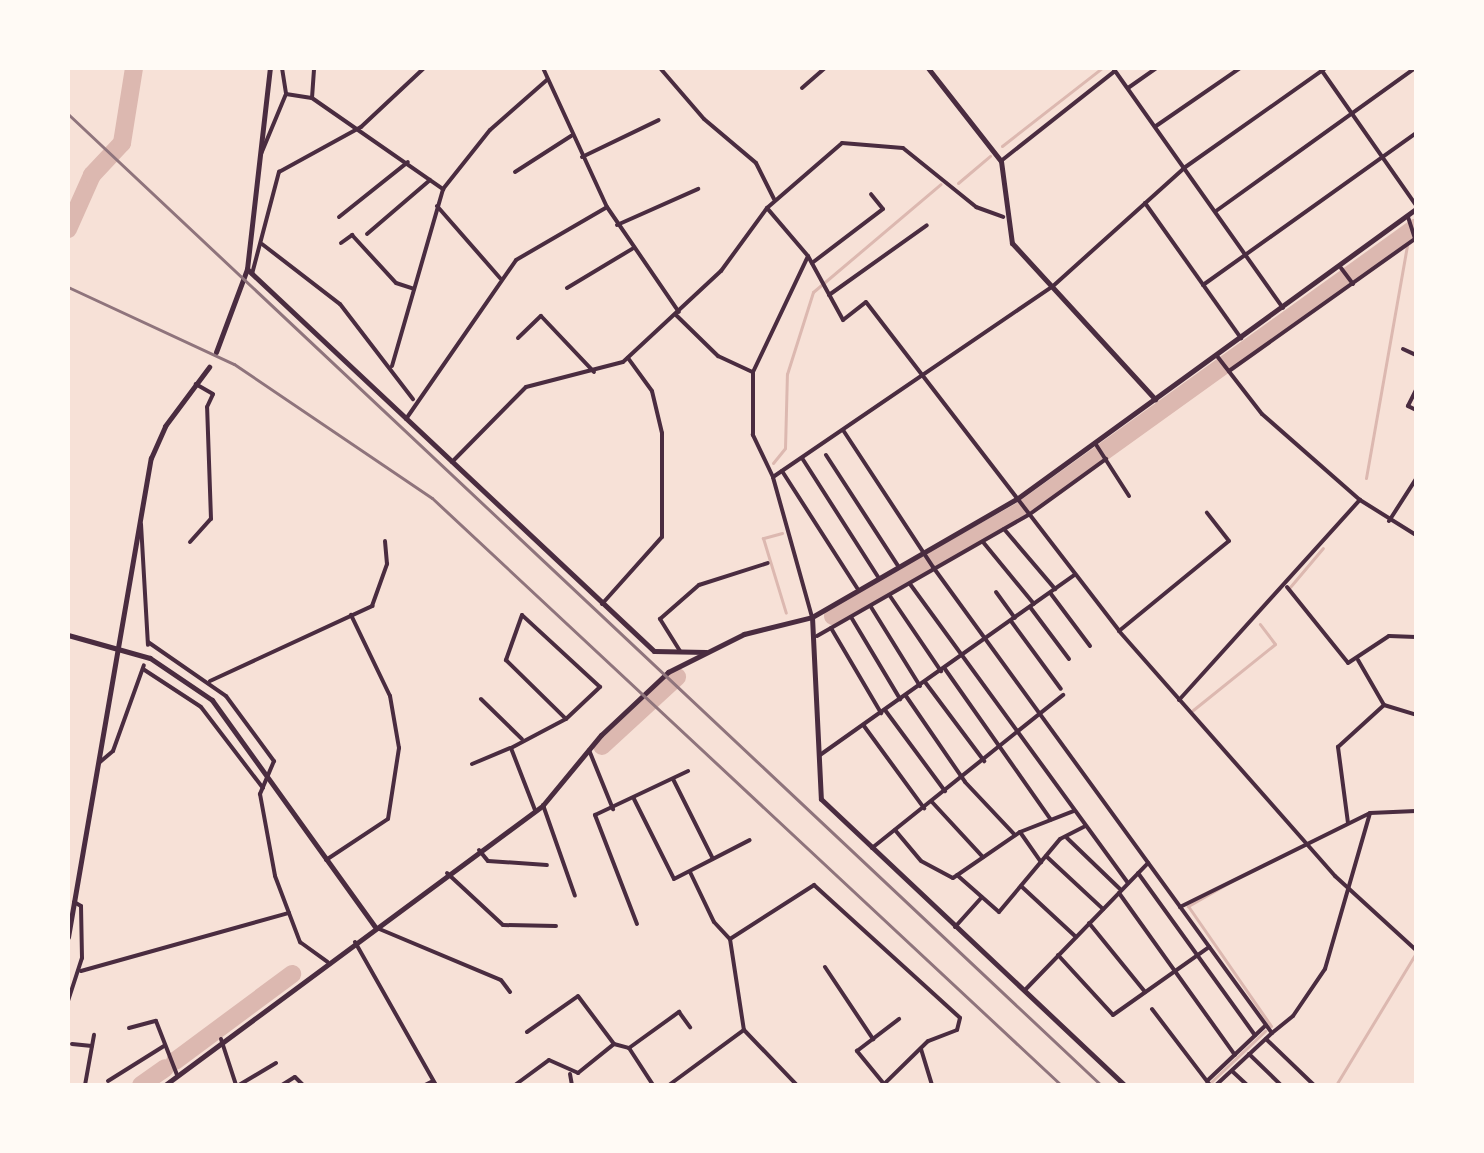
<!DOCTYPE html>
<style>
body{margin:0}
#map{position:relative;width:1484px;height:1153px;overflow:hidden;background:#f7e1d7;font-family:"Playfair Display",serif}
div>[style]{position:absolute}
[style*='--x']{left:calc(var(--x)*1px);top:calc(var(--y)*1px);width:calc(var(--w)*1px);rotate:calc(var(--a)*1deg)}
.stream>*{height:3px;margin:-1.5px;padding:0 1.5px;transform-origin:1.5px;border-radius:1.5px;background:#dcb8b0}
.river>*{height:18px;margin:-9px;padding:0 9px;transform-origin:9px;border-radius:9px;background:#dcb8b0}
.minor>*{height:4px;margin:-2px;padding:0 2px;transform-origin:2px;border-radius:2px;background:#4a2c40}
.tertiary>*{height:5px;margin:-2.5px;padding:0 2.5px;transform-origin:2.5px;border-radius:2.5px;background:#4a2c40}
.rail>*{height:3px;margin:-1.5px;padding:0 1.5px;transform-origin:1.5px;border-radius:1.5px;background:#8f747c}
span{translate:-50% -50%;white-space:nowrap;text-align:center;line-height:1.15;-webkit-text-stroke:8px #fffaf5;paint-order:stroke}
.frame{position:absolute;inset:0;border:70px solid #fffaf5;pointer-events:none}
</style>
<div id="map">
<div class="stream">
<i style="--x:1002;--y:146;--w:127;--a:-38"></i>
<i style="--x:958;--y:183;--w:42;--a:-40.2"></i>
<i style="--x:773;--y:463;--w:19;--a:-51"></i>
<i style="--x:785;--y:448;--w:74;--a:-88.5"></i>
<i style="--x:787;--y:374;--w:86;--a:-72.4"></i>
<i style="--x:813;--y:292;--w:167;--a:-40.2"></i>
<i style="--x:1366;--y:478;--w:249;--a:-80"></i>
<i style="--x:782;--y:533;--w:20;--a:165"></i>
<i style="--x:763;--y:538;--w:78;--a:73"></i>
<i style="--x:1290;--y:587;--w:51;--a:-49.8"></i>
<i style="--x:1416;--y:685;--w:57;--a:90"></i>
<i style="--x:1193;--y:710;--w:105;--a:-38.8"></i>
<i style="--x:1275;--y:644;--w:25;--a:-127"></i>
<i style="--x:1232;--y:881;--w:51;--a:150.4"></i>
<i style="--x:1188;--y:906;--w:146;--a:55.3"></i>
<i style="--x:1210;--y:1083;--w:76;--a:-43.4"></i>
<i style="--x:1336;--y:1085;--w:154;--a:-58.8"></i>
</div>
<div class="river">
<i style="--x:68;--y:229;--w:59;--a:-66"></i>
<i style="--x:92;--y:175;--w:44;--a:-46.8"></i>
<i style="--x:122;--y:143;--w:76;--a:-80.9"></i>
<i style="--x:833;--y:616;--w:215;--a:-29.2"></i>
<i style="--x:1021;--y:511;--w:486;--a:-35.7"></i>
<i style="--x:602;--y:746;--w:102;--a:-42.6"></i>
<i style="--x:175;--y:1061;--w:146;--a:-36.6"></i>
<i style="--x:141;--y:1085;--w:29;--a:-35"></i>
</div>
<div class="minor">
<i style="--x:282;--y:68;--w:25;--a:81"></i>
<i style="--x:543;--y:68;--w:153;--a:65.3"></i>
<i style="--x:607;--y:207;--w:127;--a:55.6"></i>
<i style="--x:660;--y:68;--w:67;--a:49.2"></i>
<i style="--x:704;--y:119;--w:68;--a:40.2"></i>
<i style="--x:756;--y:163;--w:40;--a:63.4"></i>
<i style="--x:1113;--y:68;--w:294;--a:54.7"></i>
<i style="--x:1320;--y:68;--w:167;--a:55"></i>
<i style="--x:802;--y:88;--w:30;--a:-41"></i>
<i style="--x:1128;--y:88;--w:35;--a:-35"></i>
<i style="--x:312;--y:98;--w:30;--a:-86"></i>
<i style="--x:1156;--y:126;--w:102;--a:-34.6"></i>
<i style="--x:261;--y:154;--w:65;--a:-67.4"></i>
<i style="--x:286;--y:94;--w:26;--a:9"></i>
<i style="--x:312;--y:98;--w:160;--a:34.8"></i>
<i style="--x:443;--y:189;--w:75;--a:-51.5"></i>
<i style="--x:490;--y:130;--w:76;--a:-41.3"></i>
<i style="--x:582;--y:157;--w:85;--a:-25.7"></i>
<i style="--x:1001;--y:161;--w:145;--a:-38.3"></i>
<i style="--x:515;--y:172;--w:67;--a:-32.7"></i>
<i style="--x:1145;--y:203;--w:166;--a:54.6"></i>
<i style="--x:437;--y:206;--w:96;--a:48.8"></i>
<i style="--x:1216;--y:211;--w:245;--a:-35.7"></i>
<i style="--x:339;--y:217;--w:88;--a:-38.6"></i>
<i style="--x:1408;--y:217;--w:23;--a:72"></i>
<i style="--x:617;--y:225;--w:89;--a:-24"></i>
<i style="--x:367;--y:234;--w:83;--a:-40.6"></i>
<i style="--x:341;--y:243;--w:14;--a:-36"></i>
<i style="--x:352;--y:235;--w:65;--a:47.5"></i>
<i style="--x:396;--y:283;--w:19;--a:18"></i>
<i style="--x:262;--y:244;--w:98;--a:37.6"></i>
<i style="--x:340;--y:304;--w:120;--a:52.5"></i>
<i style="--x:808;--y:256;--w:73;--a:61.3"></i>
<i style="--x:843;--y:320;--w:29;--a:-38"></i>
<i style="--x:866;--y:302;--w:415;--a:52.4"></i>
<i style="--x:1119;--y:631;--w:327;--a:48.6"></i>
<i style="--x:1335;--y:876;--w:110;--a:42.4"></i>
<i style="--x:812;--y:263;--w:89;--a:-37.3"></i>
<i style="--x:883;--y:209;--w:19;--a:-129"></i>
<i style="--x:1341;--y:268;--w:20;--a:53"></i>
<i style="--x:252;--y:274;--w:106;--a:-75.2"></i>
<i style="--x:279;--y:172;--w:94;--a:-28.8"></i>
<i style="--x:361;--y:127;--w:86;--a:-43.1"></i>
<i style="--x:1203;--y:285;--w:262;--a:-35.5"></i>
<i style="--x:567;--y:288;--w:76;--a:-31"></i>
<i style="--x:829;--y:295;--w:120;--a:-35.5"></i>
<i style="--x:676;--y:315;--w:59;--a:44.3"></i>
<i style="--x:718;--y:356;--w:38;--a:25"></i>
<i style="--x:518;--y:338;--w:32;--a:-44"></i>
<i style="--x:541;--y:316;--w:77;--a:46.6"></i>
<i style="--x:1403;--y:349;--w:14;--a:25"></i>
<i style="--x:1217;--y:356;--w:73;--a:52.2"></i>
<i style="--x:1262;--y:414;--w:130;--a:41.3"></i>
<i style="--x:1360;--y:500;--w:66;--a:32"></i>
<i style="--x:392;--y:366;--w:184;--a:-73.9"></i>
<i style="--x:1229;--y:371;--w:229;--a:-35.4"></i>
<i style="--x:1416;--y:390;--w:18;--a:117"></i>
<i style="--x:1408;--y:406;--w:9;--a:27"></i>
<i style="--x:406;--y:419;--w:193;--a:-55.3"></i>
<i style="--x:516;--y:260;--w:105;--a:-30.2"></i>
<i style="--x:843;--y:430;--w:164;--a:56.7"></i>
<i style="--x:933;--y:567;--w:576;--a:53.97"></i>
<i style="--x:1272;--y:1033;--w:76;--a:137.1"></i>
<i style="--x:1095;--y:443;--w:63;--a:57.3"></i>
<i style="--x:826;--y:455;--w:132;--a:57"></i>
<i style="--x:802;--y:458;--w:141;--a:57.4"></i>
<i style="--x:452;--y:462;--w:105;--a:-45.4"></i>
<i style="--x:526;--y:387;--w:100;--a:-14.5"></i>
<i style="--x:623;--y:362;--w:134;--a:-42.9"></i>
<i style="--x:721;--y:271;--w:78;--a:-53.9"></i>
<i style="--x:782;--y:471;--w:139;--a:57.3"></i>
<i style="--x:773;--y:477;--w:338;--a:-34.3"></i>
<i style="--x:1052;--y:287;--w:178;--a:-42"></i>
<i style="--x:1184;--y:168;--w:174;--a:-35.2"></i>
<i style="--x:1389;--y:521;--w:50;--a:-57.3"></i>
<i style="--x:141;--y:524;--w:121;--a:86.7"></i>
<i style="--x:1004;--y:529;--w:79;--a:49.6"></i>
<i style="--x:190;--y:542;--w:31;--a:-48"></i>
<i style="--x:211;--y:519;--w:112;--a:-92"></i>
<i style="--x:207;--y:407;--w:14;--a:-65"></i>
<i style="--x:213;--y:394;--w:20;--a:-150"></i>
<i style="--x:983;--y:542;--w:80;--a:50.6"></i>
<i style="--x:910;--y:584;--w:370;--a:53.9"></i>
<i style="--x:1287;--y:587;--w:97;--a:51.2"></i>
<i style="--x:1348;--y:663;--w:49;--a:-33.4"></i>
<i style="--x:1389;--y:636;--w:27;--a:2"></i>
<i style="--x:996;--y:592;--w:32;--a:54"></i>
<i style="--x:1051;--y:594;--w:65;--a:53.1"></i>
<i style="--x:890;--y:596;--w:91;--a:55.8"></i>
<i style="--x:602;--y:604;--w:90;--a:-48.2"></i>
<i style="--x:662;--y:537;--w:104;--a:-90"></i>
<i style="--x:662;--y:433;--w:43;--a:-103.4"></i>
<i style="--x:652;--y:391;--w:41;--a:-126"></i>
<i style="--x:871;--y:607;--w:93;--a:58.2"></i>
<i style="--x:1030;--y:607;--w:65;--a:53.1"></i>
<i style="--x:812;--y:617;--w:145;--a:-105.6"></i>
<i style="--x:773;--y:477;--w:47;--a:-115.5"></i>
<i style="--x:753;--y:435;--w:63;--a:-90"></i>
<i style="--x:753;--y:372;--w:128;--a:-64.6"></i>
<i style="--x:808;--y:256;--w:63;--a:-130.5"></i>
<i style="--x:767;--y:208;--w:99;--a:-40.9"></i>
<i style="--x:842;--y:143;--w:61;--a:4.7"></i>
<i style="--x:903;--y:148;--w:94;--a:38.9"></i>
<i style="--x:976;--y:207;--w:29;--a:20"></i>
<i style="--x:851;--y:617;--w:96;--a:59.1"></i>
<i style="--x:1011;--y:621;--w:84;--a:53.7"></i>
<i style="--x:831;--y:628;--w:99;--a:59.5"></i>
<i style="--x:1119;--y:631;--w:142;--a:-39.3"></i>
<i style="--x:1229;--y:541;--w:36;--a:-128"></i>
<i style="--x:817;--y:636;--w:245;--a:-29.8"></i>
<i style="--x:1030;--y:514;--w:94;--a:-35.9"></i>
<i style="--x:148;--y:642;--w:95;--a:34.7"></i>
<i style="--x:226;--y:696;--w:81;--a:53.6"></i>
<i style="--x:274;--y:761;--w:36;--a:113"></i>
<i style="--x:260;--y:794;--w:83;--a:79.6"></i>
<i style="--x:275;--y:876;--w:71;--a:69.3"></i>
<i style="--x:300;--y:942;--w:34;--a:36"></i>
<i style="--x:680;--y:651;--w:38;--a:-122"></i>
<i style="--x:660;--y:619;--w:52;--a:-41.1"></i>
<i style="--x:699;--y:585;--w:72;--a:-17.7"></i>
<i style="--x:1358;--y:660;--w:52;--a:60"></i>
<i style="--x:143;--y:669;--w:69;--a:33.2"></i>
<i style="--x:201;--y:707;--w:102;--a:52.6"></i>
<i style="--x:945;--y:669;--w:184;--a:54.9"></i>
<i style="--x:210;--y:681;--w:179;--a:-24.8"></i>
<i style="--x:372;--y:606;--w:45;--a:-70.3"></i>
<i style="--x:387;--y:564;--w:23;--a:-95"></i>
<i style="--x:925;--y:682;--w:99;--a:53.2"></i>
<i style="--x:906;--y:696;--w:104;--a:55.5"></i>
<i style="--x:965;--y:782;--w:73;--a:46.7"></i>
<i style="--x:481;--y:699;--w:57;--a:44.3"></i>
<i style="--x:1179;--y:700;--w:270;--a:-47.9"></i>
<i style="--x:885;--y:710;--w:101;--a:53.5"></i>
<i style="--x:864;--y:726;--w:102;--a:53.8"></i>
<i style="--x:589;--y:750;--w:64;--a:67.9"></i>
<i style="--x:820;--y:755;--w:311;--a:-35.3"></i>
<i style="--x:100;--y:762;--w:17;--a:-40"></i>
<i style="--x:113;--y:751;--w:91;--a:-70.2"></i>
<i style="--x:472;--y:764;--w:41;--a:-22.8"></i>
<i style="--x:673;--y:779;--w:89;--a:63.4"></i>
<i style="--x:634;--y:799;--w:89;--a:63.4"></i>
<i style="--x:674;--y:879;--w:85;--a:-27.2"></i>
<i style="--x:932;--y:802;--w:75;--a:47.2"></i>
<i style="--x:543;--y:805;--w:96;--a:70.6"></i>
<i style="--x:535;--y:810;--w:66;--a:-111.2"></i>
<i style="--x:511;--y:748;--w:62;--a:-27.8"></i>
<i style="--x:566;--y:719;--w:47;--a:-43.3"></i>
<i style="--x:600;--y:687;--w:106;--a:-137.3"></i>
<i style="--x:522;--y:615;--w:48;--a:109.6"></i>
<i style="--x:506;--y:660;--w:84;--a:44.5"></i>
<i style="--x:1348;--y:823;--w:77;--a:-97.5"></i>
<i style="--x:1338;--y:747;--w:62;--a:-42.4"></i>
<i style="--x:1384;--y:705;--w:34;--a:17"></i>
<i style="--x:895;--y:830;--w:40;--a:50"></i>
<i style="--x:921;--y:861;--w:36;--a:28"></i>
<i style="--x:953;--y:878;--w:81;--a:-34.5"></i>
<i style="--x:1020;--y:832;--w:58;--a:-21.3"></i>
<i style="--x:1020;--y:832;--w:37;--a:55"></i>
<i style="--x:1067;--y:838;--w:75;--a:43.9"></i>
<i style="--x:872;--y:848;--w:245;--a:-38.7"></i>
<i style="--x:479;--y:850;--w:14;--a:51"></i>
<i style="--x:488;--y:861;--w:59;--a:3.9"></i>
<i style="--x:1046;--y:856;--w:78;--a:42.9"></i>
<i style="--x:326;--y:860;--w:74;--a:-33.5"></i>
<i style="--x:388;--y:819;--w:72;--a:-81.2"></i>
<i style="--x:399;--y:748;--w:53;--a:-99.8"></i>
<i style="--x:390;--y:696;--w:90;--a:-115.7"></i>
<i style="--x:690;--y:872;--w:55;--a:64.4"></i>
<i style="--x:714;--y:922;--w:23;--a:47"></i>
<i style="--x:730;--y:939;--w:92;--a:81.3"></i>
<i style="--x:744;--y:1030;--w:76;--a:46.1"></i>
<i style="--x:447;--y:873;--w:76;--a:42.9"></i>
<i style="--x:503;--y:925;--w:53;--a:1.1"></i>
<i style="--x:1138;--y:873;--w:200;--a:54.2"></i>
<i style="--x:957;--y:875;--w:56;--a:41.4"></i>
<i style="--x:999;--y:912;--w:95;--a:-50.1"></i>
<i style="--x:1060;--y:839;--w:28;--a:-27"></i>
<i style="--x:1021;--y:886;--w:75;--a:42.8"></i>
<i style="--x:1119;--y:893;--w:199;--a:54.4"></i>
<i style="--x:1180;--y:907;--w:212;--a:-26.3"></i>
<i style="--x:1370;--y:813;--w:46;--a:-2.5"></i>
<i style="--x:1089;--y:923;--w:89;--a:50.9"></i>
<i style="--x:637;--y:924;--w:117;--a:-111.1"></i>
<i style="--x:595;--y:815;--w:103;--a:-25.3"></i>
<i style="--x:955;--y:927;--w:40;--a:-48"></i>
<i style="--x:377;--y:928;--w:134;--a:22.8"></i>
<i style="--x:501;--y:980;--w:15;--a:53"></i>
<i style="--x:730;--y:939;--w:100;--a:-32.7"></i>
<i style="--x:814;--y:885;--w:197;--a:42.3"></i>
<i style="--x:960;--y:1018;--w:12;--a:104"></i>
<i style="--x:957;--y:1030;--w:31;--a:159"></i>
<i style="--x:928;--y:1041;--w:63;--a:135.6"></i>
<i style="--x:355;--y:942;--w:164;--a:60.5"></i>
<i style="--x:1058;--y:955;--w:81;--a:47.5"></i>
<i style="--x:1113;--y:1015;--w:118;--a:-35.3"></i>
<i style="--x:825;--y:967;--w:87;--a:56.3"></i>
<i style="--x:81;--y:971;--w:216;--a:-15.6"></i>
<i style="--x:1025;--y:990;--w:177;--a:-45.9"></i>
<i style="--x:68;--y:1001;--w:45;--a:-72"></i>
<i style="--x:82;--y:958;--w:52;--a:-91.1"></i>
<i style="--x:81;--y:906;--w:8;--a:-150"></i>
<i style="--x:1152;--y:1009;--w:96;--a:52.7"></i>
<i style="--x:129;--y:1028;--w:28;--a:-15"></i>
<i style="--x:156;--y:1021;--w:58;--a:68.7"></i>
<i style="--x:527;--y:1032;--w:62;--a:-35.2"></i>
<i style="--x:578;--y:996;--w:60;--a:53.1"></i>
<i style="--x:1272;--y:1033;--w:27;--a:-39"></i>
<i style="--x:1293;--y:1016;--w:57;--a:-55.8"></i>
<i style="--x:1325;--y:969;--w:162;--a:-73.9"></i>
<i style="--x:221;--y:1039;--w:48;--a:71.9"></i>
<i style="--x:1266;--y:1039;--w:66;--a:43.8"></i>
<i style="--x:72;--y:1044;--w:20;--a:6"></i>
<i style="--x:629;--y:1048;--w:62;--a:-35.8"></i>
<i style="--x:679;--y:1012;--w:19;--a:54"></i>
<i style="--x:921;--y:1049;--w:38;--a:73"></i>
<i style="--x:1249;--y:1054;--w:45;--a:44.1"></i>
<i style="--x:1232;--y:1071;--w:21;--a:43"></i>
<i style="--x:570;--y:1074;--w:11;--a:80"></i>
<i style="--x:108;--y:1081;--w:66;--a:-32"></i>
<i style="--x:1207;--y:1081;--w:81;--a:-43.5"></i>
<i style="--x:884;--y:1084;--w:43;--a:-129.3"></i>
<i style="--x:857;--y:1051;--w:53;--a:-37.3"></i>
<i style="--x:85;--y:1085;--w:51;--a:-79.8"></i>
<i style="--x:239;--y:1085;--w:43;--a:-30.7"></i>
<i style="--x:282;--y:1085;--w:15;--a:-32"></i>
<i style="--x:295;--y:1077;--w:11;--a:45"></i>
<i style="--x:425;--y:1085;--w:9;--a:-27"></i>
<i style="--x:515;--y:1085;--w:42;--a:-36.3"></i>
<i style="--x:549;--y:1060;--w:32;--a:24"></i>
<i style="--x:578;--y:1073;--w:46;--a:-38.9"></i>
<i style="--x:614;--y:1044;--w:16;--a:15"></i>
<i style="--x:629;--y:1048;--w:44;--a:57"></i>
<i style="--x:669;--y:1085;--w:93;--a:-36.3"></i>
</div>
<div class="tertiary">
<i style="--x:928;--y:68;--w:118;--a:51.9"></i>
<i style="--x:1001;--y:161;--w:83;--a:82.4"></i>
<i style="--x:1012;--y:243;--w:212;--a:47.5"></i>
<i style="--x:247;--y:269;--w:558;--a:43.19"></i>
<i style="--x:654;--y:651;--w:52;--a:1.1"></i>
<i style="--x:216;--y:352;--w:89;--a:-69.5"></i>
<i style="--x:247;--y:269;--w:202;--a:-83.5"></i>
<i style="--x:812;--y:617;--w:182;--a:87.2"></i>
<i style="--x:821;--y:799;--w:417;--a:43.3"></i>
<i style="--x:68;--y:635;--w:85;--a:15.7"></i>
<i style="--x:150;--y:658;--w:75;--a:34.1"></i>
<i style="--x:212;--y:700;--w:279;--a:54.3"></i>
<i style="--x:68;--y:937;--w:486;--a:-80.2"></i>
<i style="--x:151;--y:458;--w:35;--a:-66"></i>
<i style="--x:165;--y:426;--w:74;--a:-53.3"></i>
<i style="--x:165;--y:1085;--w:470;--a:-36.5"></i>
<i style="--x:543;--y:805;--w:91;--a:-50.4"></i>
<i style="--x:601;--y:735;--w:92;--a:-43.2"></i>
<i style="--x:668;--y:672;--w:85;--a:-26.6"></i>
<i style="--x:744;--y:634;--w:70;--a:-14"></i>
<i style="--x:812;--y:617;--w:238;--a:-30"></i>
<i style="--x:1018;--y:498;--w:492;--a:-36"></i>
</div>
<div class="rail">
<i style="--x:68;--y:114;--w:1418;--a:43.23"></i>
<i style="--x:68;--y:287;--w:183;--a:24.9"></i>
<i style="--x:234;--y:364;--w:239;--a:34.1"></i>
<i style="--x:432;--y:498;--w:860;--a:43.02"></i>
</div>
<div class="frame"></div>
</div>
